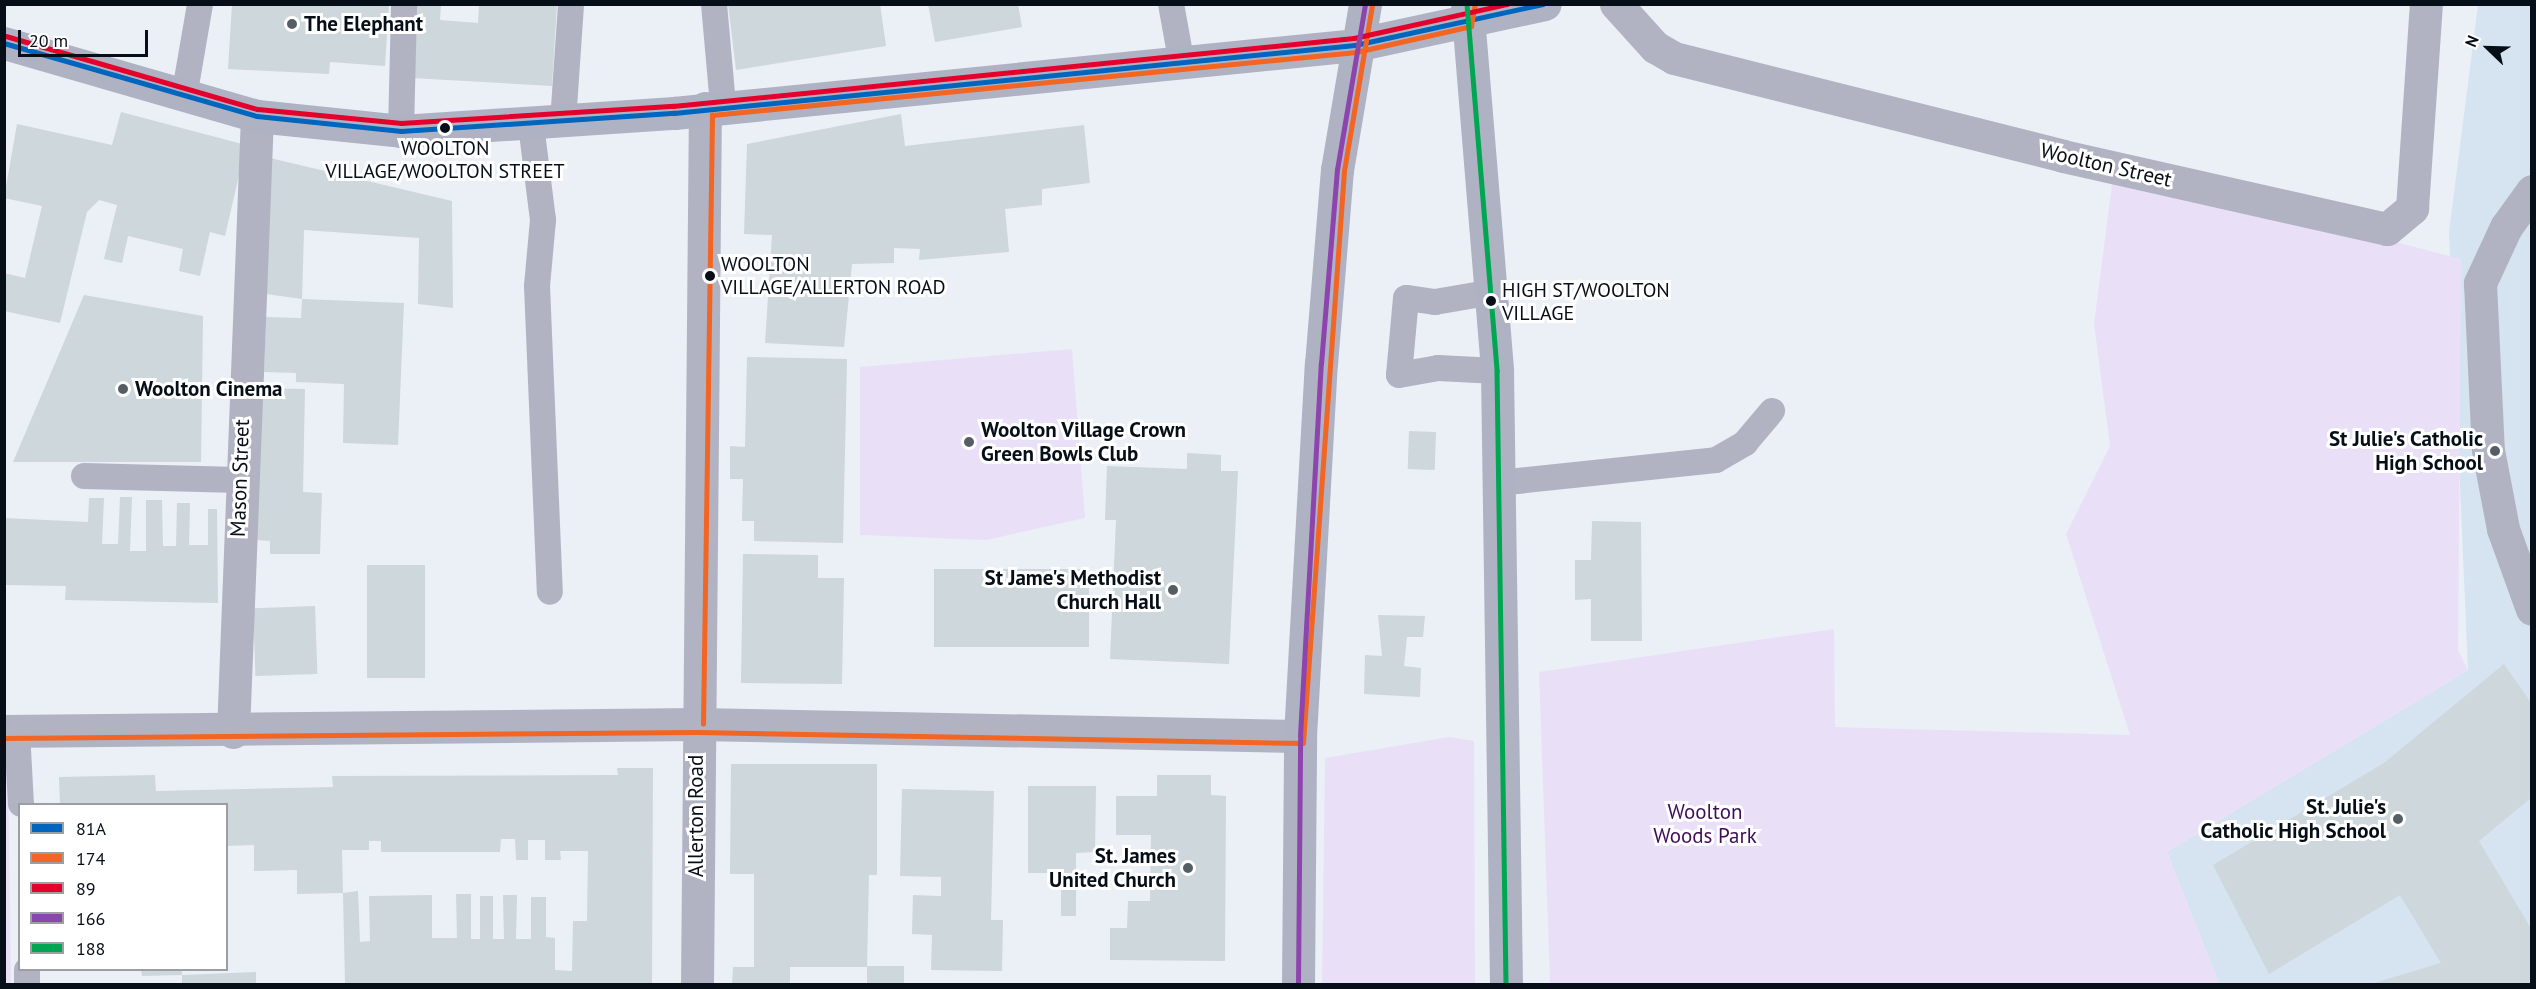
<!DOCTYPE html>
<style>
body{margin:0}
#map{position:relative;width:2536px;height:989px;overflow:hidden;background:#eaf0f6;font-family:"PT Sans",sans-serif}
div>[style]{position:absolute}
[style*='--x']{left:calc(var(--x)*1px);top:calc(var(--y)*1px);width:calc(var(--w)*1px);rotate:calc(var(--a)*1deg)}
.built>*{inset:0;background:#d6e3f0}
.green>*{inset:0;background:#e9e0f8}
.building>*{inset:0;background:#cdd7dc;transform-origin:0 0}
.lane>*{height:26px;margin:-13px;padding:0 13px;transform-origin:13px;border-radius:13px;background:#b1b3c2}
.street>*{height:33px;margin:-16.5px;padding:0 16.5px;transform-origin:16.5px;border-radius:16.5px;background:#b1b3c2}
.secondary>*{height:33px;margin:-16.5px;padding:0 16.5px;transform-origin:16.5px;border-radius:16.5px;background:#aeb2c3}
.bus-1>*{height:4.5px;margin:-2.25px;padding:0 2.25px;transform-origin:2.25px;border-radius:2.25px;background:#0065bd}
.bus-2>*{height:4.5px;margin:-2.25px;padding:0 2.25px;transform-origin:2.25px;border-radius:2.25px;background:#f26522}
.bus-3>*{height:4.5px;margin:-2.25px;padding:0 2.25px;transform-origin:2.25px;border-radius:2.25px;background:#e4002b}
.bus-4>*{height:4.5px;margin:-2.25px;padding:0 2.25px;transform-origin:2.25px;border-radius:2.25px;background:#8e44ad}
.bus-5>*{height:4.5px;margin:-2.25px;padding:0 2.25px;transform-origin:2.25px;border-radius:2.25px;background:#00a651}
.dots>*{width:16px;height:16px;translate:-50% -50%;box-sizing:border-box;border:3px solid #fff;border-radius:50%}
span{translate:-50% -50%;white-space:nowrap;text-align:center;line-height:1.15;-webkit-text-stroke:6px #fff;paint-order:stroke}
.bus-label{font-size:20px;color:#060f17}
.left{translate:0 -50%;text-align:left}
.poi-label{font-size:21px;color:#060f17;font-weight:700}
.right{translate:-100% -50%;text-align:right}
.street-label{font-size:21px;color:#060f17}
.park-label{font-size:21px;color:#400c5a}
.frame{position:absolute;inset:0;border:6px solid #060f17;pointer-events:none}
.legend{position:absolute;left:18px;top:803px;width:210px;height:168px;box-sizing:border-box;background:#fff;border:2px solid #9b9fa2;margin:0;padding:8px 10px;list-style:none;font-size:18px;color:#060f17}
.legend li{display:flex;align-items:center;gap:12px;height:30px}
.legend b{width:30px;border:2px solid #9b9fa2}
.north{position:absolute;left:2458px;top:18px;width:60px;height:60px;-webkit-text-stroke:4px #fff;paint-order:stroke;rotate:293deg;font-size:16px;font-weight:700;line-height:24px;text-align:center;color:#060f17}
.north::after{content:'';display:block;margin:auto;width:21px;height:27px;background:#060f17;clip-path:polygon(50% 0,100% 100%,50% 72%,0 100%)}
.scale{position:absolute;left:18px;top:30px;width:130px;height:27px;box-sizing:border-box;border:3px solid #060f17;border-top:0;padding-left:8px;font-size:18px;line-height:21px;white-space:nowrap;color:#060f17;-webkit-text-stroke:4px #fff;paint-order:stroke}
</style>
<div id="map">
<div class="built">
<i style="clip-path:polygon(2478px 5px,2531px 5px,2531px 984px,2219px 984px,2167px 852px,2468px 670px,2449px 232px)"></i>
</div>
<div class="green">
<i style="clip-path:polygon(2114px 169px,2461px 259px,2458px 650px,2468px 670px,2167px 852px,2219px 984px,1550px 984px,1539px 672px,1834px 629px,1835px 727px,2130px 735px,2066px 534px,2110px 446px,2094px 324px)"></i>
<i style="clip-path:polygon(1072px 349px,1085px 518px,986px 540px,860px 535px,860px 367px)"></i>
<i style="clip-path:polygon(1449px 737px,1474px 741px,1475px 984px,1322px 984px,1325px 758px)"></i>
<i style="clip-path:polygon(5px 751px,8px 751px,11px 984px,5px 984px)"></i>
</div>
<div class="building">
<i style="clip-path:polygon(232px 4px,389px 4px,385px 66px,330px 62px,329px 74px,228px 69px)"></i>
<i style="clip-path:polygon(416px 4px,441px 4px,440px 20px,478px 23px,479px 4px,557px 4px,552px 86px,412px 78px)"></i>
<i style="clip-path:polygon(728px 4px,880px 4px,886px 46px,736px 70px)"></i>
<i style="clip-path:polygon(928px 4px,1018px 4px,1022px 27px,935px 42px)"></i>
<i style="clip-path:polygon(121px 112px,246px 145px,225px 236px,210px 232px,200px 276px,179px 271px,183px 249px,128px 236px,122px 263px,104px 259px,117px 205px,99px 200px,87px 212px,60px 323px,4px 311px,4px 273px,25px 278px,42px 206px,4px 198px,17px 124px,112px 145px)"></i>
<i style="clip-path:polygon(901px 114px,905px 146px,1084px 125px,1090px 183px,1042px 189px,1042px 205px,1005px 209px,1009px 252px,919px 260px,920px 249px,894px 248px,894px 263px,852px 264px,844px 347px,765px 343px,772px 235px,744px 234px,747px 144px)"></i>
<i style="clip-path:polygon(270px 158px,452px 201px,453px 308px,418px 304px,419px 238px,304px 230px,302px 299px,266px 294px)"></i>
<i style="clip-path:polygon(84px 295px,203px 316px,201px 462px,13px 462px)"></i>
<i style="clip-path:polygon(302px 299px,404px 303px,398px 445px,343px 443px,344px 384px,296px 382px,296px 373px,264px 372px,266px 317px,301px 318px)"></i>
<i style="clip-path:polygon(747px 357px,847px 359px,843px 543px,754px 541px,754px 521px,742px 521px,743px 479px,730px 479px,730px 446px,745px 447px)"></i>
<i style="clip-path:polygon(259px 388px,305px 389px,303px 492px,322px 493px,320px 554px,270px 554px,270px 541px,257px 540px)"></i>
<i style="left:1409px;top:431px;width:27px;height:38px;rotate:2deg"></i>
<i style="clip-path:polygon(1187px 453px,1221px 455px,1221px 471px,1238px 471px,1229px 664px,1110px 659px,1116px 520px,1105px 520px,1107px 466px,1187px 469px)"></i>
<i style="clip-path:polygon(120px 497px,132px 497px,130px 551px,146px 551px,146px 500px,162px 500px,163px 546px,176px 546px,177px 503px,190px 503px,189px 545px,208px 545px,208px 509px,217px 509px,218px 603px,65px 600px,66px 586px,4px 585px,4px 518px,88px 522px,89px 498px,104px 498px,102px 544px,118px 544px)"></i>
<i style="clip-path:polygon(1592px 521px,1641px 522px,1642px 641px,1591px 641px,1591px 599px,1575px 600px,1575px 560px,1591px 560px)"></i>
<i style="clip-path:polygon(743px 554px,818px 555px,818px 578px,844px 578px,842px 684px,741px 683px)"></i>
<i style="left:367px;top:565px;width:58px;height:113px"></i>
<i style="left:934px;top:569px;width:155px;height:78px"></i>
<i style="left:315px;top:606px;width:68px;height:62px;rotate:88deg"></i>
<i style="clip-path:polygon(1378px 615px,1425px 616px,1423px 637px,1407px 637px,1404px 666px,1421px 668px,1420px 697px,1364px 694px,1365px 655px,1382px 656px)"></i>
<i style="clip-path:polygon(2504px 664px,2532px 704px,2532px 797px,2479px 841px,2532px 930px,2532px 984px,2371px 984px,2441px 963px,2400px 895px,2269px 974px,2213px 865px,2384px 763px)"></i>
<i style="clip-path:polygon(731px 764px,877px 764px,877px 875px,869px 875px,867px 967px,790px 967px,790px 984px,732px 984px,733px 967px,754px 967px,754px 874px,730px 874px)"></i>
<i style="clip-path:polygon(617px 768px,653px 768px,652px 984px,345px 984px,343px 893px,358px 891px,360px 942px,370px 941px,369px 896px,432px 895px,432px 938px,457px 938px,456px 894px,471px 894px,471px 939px,480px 939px,480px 896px,493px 896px,493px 939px,504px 939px,503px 895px,517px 895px,516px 939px,531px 939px,531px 897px,546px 897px,546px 937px,555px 938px,555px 970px,572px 971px,573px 921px,587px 921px,588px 851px,560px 851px,561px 860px,545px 860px,545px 840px,528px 840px,528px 860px,516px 860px,515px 839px,501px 839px,500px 852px,381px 852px,381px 841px,369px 841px,369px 850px,342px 850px,343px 893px,297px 894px,297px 870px,254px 871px,254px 845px,226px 846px,226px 804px,60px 804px,59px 777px,155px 775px,156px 791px,333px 787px,332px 776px,618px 775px)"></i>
<i style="clip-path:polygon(1157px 775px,1211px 775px,1211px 795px,1226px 796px,1225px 961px,1110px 960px,1110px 928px,1127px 928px,1128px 901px,1150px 901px,1151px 835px,1116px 835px,1116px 796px,1157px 796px)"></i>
<i style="clip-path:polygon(1028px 786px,1096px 786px,1095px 852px,1076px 853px,1076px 916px,1061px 916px,1061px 873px,1028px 873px)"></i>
<i style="clip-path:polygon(902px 789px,994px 791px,991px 920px,1003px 920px,1002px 971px,931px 970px,932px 935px,912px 934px,913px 895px,941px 896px,941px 877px,900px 876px)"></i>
<i style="left:904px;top:966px;width:18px;height:37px;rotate:90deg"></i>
<i style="clip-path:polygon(141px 970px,182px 970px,182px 975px,142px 976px)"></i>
<i style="clip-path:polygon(256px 972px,256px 984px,182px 984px,182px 975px)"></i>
</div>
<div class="lane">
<i style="--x:714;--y:4;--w:101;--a:84.9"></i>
<i style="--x:1171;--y:4;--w:56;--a:79.7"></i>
<i style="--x:184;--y:97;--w:94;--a:-80.2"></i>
<i style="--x:563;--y:122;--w:118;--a:-86.1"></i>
<i style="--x:531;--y:125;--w:96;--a:82.8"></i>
<i style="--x:543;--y:220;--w:66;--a:95.2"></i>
<i style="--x:537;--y:286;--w:306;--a:87.6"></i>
<i style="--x:401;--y:131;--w:127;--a:-88.6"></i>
<i style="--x:1493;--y:292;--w:59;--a:170.2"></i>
<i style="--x:1435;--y:302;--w:29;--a:-172"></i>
<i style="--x:1406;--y:298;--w:77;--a:95.2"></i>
<i style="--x:1399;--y:375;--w:40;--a:-10"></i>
<i style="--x:1438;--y:368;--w:59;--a:2.9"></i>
<i style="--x:84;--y:476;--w:155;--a:1.5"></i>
<i style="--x:1498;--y:483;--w:219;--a:-6"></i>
<i style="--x:1716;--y:460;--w:34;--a:-30"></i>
<i style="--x:1745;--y:443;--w:42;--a:-49.8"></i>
<i style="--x:17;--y:731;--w:73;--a:86.9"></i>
<i style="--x:27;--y:970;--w:14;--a:90"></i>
</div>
<div class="street">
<i style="--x:1616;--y:4;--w:58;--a:47.8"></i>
<i style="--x:1655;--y:47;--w:22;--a:30"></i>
<i style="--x:1674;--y:58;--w:401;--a:14.1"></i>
<i style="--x:2063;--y:156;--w:332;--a:12.7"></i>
<i style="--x:2387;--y:229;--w:33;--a:-40"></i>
<i style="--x:2412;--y:208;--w:204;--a:-86.1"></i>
<i style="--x:2532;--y:191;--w:44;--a:125.8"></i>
<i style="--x:2506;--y:227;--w:62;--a:114.9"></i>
<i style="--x:2480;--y:283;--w:167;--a:87.3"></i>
<i style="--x:2488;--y:450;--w:80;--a:79.2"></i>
<i style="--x:2503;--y:529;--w:85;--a:70.1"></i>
<i style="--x:4;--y:731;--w:692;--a:-0.58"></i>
<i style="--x:696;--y:724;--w:604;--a:1.14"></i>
<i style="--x:233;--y:732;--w:616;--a:-87.77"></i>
<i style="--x:697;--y:984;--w:876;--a:-89.48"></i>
</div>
<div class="secondary">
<i style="--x:1467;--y:4;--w:368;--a:85.3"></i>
<i style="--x:1497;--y:371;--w:613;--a:89.16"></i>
<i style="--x:4;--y:43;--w:263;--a:16.1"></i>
<i style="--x:257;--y:116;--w:145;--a:5.9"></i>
<i style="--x:401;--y:131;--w:274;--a:-3.8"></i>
<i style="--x:674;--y:113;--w:684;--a:-5.7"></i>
<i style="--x:1355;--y:45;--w:194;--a:-12.2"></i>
<i style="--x:1298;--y:984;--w:248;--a:-89.5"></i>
<i style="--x:1300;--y:736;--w:373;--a:-86.8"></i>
<i style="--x:1321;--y:364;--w:195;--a:-85.3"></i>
<i style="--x:1337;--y:170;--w:168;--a:-80.4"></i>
</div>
<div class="bus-1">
<i style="--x:4;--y:43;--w:263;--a:16.1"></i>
<i style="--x:257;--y:116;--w:145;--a:5.9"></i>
<i style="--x:401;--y:131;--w:274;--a:-3.8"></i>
<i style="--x:674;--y:113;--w:684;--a:-5.7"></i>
<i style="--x:1355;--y:45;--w:192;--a:-12.3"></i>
</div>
<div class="bus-2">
<i style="--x:703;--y:724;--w:609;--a:-89.15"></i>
<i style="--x:712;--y:115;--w:647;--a:-5.59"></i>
<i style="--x:1356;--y:52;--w:118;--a:-12.7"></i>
<i style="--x:1471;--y:26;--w:22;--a:-80"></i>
<i style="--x:4;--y:738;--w:692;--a:-0.5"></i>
<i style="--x:696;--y:732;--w:607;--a:1.04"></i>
<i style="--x:1303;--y:743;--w:573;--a:-85.9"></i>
<i style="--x:1344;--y:171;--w:168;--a:-80.4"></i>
</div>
<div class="bus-3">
<i style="--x:6;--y:36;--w:262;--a:16.2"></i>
<i style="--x:258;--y:109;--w:144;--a:5.6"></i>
<i style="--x:401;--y:123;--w:273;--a:-3.6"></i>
<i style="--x:673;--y:106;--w:684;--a:-5.7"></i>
<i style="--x:1354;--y:38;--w:157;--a:-12.5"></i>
</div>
<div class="bus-4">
<i style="--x:1298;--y:984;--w:248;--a:-89.5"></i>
<i style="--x:1300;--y:736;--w:373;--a:-86.8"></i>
<i style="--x:1321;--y:364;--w:195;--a:-85.3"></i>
<i style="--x:1337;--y:170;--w:168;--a:-80.4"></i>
</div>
<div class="bus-5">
<i style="--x:1467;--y:4;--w:368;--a:85.3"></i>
<i style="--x:1497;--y:371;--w:613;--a:89.16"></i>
</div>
<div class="dots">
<i style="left:292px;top:24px;background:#565e65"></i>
<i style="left:445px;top:128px;background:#060f17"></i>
<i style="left:710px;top:276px;background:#060f17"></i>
<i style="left:1491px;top:301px;background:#060f17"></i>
<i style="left:123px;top:389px;background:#565e65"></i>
<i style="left:969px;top:442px;background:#565e65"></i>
<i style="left:2495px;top:451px;background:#565e65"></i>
<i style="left:1173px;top:590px;background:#565e65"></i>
<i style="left:2398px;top:819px;background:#565e65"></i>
<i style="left:1188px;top:868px;background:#565e65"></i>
</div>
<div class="bus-label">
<span style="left:445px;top:160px">WOOLTON<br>VILLAGE/WOOLTON STREET</span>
<span class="left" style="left:721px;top:276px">WOOLTON<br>VILLAGE/ALLERTON ROAD</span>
<span class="left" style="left:1502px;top:302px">HIGH ST/WOOLTON<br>VILLAGE</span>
</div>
<div class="poi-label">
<span class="left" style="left:304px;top:24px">The Elephant</span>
<span class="left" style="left:135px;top:389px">Woolton Cinema</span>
<span class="left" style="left:981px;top:442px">Woolton Village Crown<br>Green Bowls Club</span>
<span class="right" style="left:2483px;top:451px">St Julie's Catholic<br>High School</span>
<span class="right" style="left:1161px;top:590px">St Jame's Methodist<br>Church Hall</span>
<span class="right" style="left:2386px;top:819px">St. Julie's<br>Catholic High School</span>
<span class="right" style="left:1176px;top:868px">St. James<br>United Church</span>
</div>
<div class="street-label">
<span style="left:2106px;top:165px;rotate:13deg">Woolton Street</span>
<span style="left:240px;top:478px;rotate:-88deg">Mason Street</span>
<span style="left:696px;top:816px;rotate:-90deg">Allerton Road</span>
</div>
<div class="park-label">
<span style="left:1705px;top:824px">Woolton<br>Woods Park</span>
</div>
<div class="frame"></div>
<ul class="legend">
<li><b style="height:8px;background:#0065bd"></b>81A</li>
<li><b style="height:8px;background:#f26522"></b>174</li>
<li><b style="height:8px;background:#e4002b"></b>89</li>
<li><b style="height:8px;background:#8e44ad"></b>166</li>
<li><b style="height:8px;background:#00a651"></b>188</li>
</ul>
<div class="north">N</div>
<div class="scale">20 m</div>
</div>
